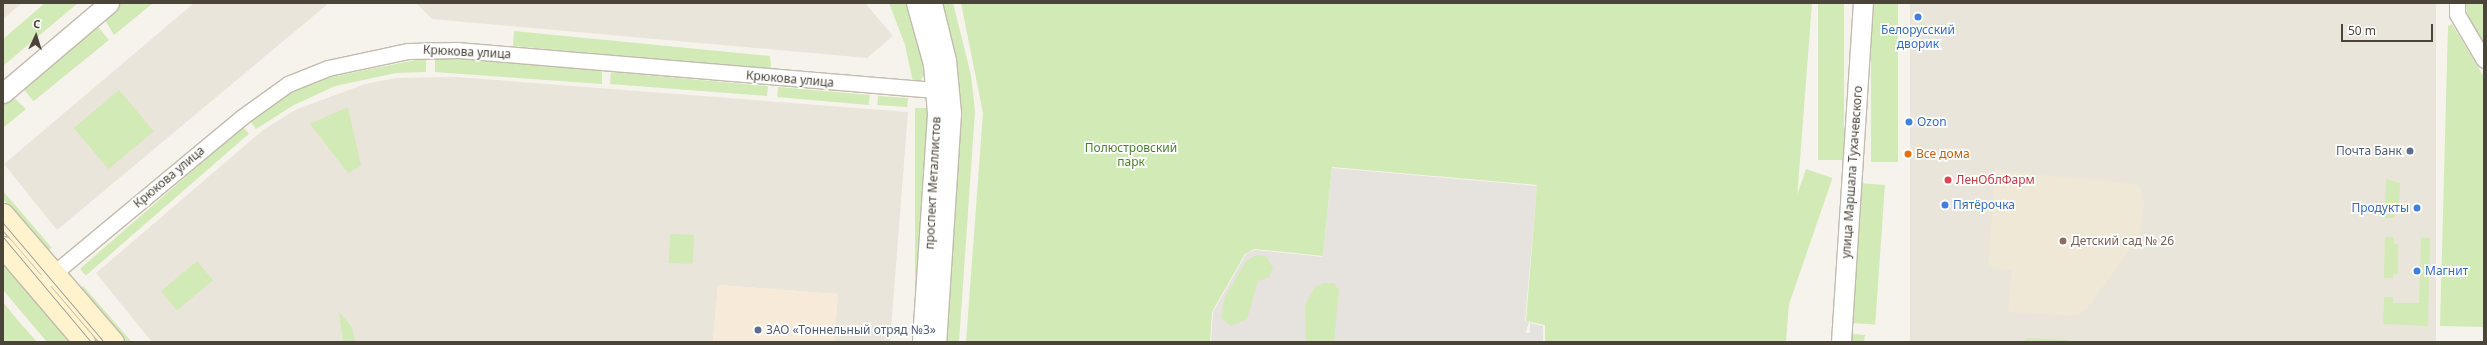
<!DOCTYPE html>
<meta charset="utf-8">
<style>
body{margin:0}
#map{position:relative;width:2487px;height:345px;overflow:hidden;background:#f6f3ec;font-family:"Noto Sans",sans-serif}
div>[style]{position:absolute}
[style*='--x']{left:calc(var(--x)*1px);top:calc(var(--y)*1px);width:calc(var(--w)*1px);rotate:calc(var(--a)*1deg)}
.residential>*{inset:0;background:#eae5da;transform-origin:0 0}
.commercial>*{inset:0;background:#f7ead8}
.industrial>*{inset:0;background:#e6e2dd}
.education>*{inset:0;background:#efe8d6}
.green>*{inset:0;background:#d2eab5;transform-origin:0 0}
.parking>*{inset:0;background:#e5e3e0}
.roads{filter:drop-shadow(1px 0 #c2bbae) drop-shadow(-1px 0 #c2bbae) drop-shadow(0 1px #c2bbae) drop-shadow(0 -1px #c2bbae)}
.minor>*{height:15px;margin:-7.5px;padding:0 7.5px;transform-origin:7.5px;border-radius:7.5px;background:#fff}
.tertiary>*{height:19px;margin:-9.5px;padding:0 9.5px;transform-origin:9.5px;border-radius:9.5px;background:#fff}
.secondary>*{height:21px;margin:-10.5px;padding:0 10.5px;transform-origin:10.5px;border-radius:10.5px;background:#fff3cd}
.tram>*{height:1px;margin:-0.5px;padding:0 0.5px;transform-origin:0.5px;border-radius:0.5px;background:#9a9a9a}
.dots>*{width:11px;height:11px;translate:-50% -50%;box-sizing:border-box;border:2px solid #fff;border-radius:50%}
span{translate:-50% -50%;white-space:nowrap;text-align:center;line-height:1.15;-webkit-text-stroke:3.5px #fff;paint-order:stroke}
.shop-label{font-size:12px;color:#366cbe}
.left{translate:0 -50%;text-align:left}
.right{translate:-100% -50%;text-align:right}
.street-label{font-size:12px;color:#4b4439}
.park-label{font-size:12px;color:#4a7f2a}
.service-label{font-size:12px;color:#4e5e75}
.food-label{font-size:12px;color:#c56008}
.health-label{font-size:12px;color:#be3a42}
.education-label{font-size:12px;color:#785e54}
.frame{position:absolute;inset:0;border:4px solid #4b4439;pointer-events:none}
.north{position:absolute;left:16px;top:16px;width:40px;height:40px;-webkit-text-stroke:3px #fff;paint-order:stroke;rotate:4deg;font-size:11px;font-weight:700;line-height:16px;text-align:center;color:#4b4439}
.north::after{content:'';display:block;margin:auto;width:14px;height:18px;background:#4b4439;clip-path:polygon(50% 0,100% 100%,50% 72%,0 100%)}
.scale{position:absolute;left:2341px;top:24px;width:92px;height:18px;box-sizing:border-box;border:2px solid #4b4439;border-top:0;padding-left:5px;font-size:12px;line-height:14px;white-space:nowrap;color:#4b4439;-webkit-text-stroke:3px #fff;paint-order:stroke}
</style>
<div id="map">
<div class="residential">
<i style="clip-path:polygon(3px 3px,22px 3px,3px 19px)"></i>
<i style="clip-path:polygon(194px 3px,329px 3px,57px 230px,4px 164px)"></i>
<i style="clip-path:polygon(416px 3px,865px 3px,893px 36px,867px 58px,432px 19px)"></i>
<i style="left:1910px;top:3px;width:526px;height:340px"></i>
<i style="clip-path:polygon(457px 77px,908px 112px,890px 342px,834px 342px,838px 294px,718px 285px,713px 342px,152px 342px,96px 273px,263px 130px,295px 110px,365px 84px,396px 78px)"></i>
</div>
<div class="commercial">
<i style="clip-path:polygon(718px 285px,838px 294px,834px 342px,713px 342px)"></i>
</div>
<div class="industrial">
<i style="clip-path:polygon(1332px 168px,1537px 186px,1525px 321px,1529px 322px,1523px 342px,1211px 342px,1213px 312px,1246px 254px,1254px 250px,1323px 257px)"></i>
</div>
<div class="education">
<i style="clip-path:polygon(1995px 170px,2136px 184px,2140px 188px,2144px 206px,2140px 235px,2086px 310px,2076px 316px,2008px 312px,2012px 270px,1988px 267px)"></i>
</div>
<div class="green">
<i style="clip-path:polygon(45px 3px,78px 3px,3px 66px,3px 39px)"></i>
<i style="clip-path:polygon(119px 3px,153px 3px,114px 35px,103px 17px)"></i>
<i style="clip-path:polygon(889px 3px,908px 3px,926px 73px,919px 82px,913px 82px,905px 45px)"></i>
<i style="clip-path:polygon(942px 3px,953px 3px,971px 75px,975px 111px,959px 342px,943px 342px,954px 58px)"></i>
<i style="clip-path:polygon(961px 3px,1812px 3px,1786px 342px,1545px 342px,1545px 325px,1526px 321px,1537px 185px,1332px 167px,1323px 256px,1254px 249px,1245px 254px,1212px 312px,1210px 342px,966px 342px,983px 113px)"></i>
<i style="left:1818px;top:3px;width:26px;height:157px"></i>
<i style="left:1871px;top:3px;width:27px;height:159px"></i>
<i style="clip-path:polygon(2465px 3px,2484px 3px,2484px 45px,2468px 17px)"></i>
<i style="left:95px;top:23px;width:22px;height:97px;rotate:51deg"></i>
<i style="clip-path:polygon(2452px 24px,2484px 77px,2484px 327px,2440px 326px,2448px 26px)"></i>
<i style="clip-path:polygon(514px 31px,770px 56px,771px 69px,513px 46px)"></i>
<i style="clip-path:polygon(435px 57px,602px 71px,602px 84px,435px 72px)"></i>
<i style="clip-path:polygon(426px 58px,426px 72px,396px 73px,335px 86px,294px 105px,256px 129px,250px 121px,280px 98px,316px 80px)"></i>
<i style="clip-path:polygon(611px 72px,768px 86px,767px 96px,610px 84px)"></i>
<i style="left:778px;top:87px;width:92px;height:10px;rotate:5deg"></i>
<i style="left:119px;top:90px;width:54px;height:59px;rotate:50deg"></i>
<i style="clip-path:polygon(11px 95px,26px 109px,3px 128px,3px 102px)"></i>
<i style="left:878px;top:96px;width:30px;height:9px;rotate:4deg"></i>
<i style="clip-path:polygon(348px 107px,361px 166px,348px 173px,310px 124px)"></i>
<i style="left:915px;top:108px;width:16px;height:235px"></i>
<i style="left:243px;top:127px;width:9px;height:216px;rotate:49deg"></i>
<i style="left:1806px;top:169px;width:28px;height:173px;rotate:19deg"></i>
<i style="clip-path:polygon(2386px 179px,2400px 183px,2399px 213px,2395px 213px,2394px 218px,2385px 218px)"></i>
<i style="left:1858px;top:183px;width:27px;height:140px;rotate:4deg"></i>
<i style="clip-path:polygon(3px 191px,52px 248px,47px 251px,3px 199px)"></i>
<i style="left:670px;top:234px;width:24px;height:29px;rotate:2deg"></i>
<i style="clip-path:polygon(2385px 237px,2394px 237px,2394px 244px,2398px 244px,2398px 274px,2393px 274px,2393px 278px,2384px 278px)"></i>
<i style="clip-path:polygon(2421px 237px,2430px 238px,2428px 326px,2383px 324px,2384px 297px,2393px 297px,2393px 303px,2419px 303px)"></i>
<i style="clip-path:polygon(1257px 255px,1266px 256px,1273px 268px,1269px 277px,1258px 281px,1247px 319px,1231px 326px,1221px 318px,1225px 297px,1246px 261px)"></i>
<i style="clip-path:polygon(3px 261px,71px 342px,47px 342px,3px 290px)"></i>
<i style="left:197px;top:261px;width:25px;height:47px;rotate:50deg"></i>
<i style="clip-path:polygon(1324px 283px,1333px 283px,1339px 290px,1334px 342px,1306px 342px,1305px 305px,1315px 287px)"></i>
<i style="left:83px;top:286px;width:74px;height:5px;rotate:49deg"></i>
<i style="clip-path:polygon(3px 302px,15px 317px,37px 342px,3px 342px)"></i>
<i style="clip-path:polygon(339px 312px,352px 327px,355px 342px,343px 342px)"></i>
<i style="clip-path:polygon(1852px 334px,1865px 335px,1864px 342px,1847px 342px)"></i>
<i style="clip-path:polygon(2027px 338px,2067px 340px,2072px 342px,2022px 342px)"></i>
</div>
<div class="parking">
<i style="clip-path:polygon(1530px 323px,1543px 326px,1543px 342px,1523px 342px,1524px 333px,1530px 333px)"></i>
</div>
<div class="roads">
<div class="minor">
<i style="--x:2457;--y:3;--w:11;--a:90"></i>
<i style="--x:2457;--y:14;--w:53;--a:59.6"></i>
<i style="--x:47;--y:279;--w:254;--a:-39.7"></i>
<i style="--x:242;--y:117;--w:57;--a:-35.7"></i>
<i style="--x:288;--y:84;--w:43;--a:-21.8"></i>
<i style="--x:328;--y:68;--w:82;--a:-12"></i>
<i style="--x:408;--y:51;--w:50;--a:-1.1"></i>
<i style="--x:458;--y:50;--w:489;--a:4.8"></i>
</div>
<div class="tertiary">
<i style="--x:916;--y:3;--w:63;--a:74.4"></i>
<i style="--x:933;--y:64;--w:50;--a:85.4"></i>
<i style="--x:937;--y:114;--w:228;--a:93.8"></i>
<i style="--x:932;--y:3;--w:59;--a:76.2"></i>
<i style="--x:946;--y:60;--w:53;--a:84.6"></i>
<i style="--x:951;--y:113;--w:229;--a:93.7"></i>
<i style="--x:3;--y:93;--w:139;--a:-40.3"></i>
<i style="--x:1841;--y:342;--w:340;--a:-86.3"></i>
</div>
<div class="secondary">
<i style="--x:3;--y:214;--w:169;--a:49.3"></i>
<i style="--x:3;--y:247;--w:125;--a:49.5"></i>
</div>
</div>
<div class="tram">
<i style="--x:3;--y:223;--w:156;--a:49.7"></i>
<i style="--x:3;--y:237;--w:137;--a:50"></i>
</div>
<div class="dots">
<i style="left:1918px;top:17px;background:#3f7fe0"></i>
<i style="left:1909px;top:122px;background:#3f7fe0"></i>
<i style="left:2410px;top:151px;background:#5c6f8a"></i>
<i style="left:1908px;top:154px;background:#e8710a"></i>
<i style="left:1948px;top:180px;background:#e0444e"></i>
<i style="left:1945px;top:205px;background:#3f7fe0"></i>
<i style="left:2417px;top:208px;background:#3f7fe0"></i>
<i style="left:2063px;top:241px;background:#8d6e63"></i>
<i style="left:2417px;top:271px;background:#3f7fe0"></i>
<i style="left:758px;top:330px;background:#5c6f8a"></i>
</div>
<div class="shop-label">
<span style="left:1918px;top:37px">Белорусский<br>дворик</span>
<span class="left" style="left:1917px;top:122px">Ozon</span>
<span class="left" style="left:1953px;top:205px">Пятёрочка</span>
<span class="right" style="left:2409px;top:208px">Продукты</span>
<span class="left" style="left:2425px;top:271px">Магнит</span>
</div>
<div class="street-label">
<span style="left:467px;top:52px;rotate:3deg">Крюкова улица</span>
<span style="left:790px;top:79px;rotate:5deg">Крюкова улица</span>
<span style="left:1852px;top:172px;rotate:-86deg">улица Маршала Тухачевского</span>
<span style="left:169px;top:177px;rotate:-40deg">Крюкова улица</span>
<span style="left:933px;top:183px;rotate:-87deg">проспект Металлистов</span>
</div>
<div class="park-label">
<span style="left:1131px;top:155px">Полюстровский<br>парк</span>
</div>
<div class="service-label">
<span class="right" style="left:2402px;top:151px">Почта Банк</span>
<span class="left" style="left:766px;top:330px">ЗАО «Тоннельный отряд №3»</span>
</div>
<div class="food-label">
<span class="left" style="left:1916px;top:154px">Все дома</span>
</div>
<div class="health-label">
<span class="left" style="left:1956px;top:180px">ЛенОблФарм</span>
</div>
<div class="education-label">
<span class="left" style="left:2071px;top:241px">Детский сад № 26</span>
</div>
<div class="frame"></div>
<div class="north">С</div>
<div class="scale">50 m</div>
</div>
